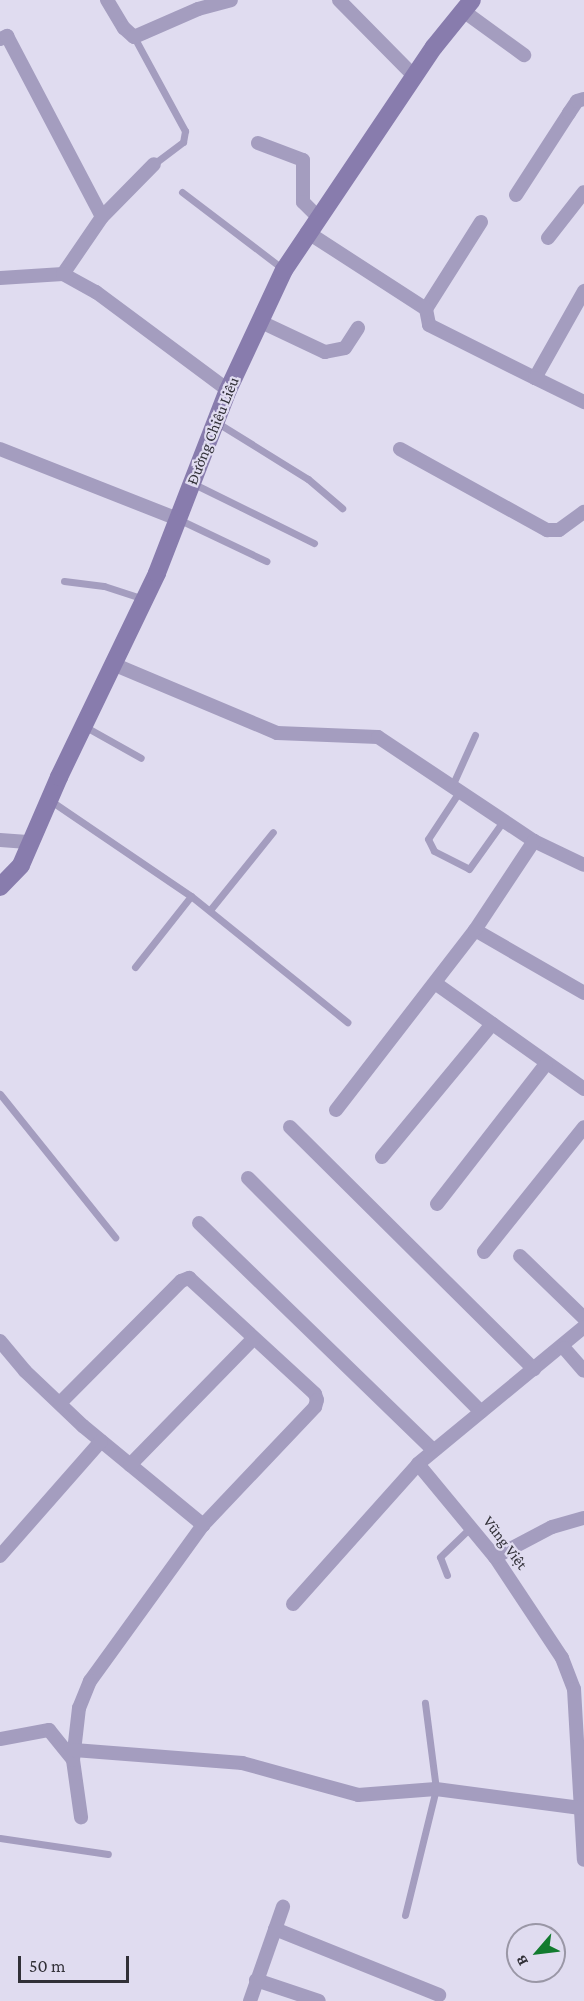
<!DOCTYPE html>
<meta charset="utf-8">
<style>
body{margin:0}
#map{position:relative;width:584px;height:2001px;overflow:hidden;background:#e0dcf0;font-family:"Crimson Pro",serif}
div>[style]{position:absolute}
[style*='--x']{left:calc(var(--x)*1px);top:calc(var(--y)*1px);width:calc(var(--w)*1px);rotate:calc(var(--a)*1deg)}
.lane>*{height:7px;margin:-3.5px;padding:0 3.5px;transform-origin:3.5px;border-radius:3.5px;background:#a49dbf}
.street>*{height:14px;margin:-7px;padding:0 7px;transform-origin:7px;border-radius:7px;background:#a49dbf}
.secondary>*{height:18px;margin:-9px;padding:0 9px;transform-origin:9px;border-radius:9px;background:#887cad}
span{translate:-50% -50%;white-space:nowrap;text-align:center;line-height:1.15;-webkit-text-stroke:4.5px #e0dcf0;paint-order:stroke}
.street-label{font-size:16px;color:#313037}
.north{position:absolute;left:506px;top:1923px;width:60px;height:60px;box-sizing:border-box;background:#e0dcf0;border:2px solid #9a97a6;border-radius:50%;rotate:242deg;font-size:16px;font-weight:700;line-height:24px;text-align:center;color:#313037}
.north::after{content:'';display:block;margin:auto;width:21px;height:27px;background:#127b2f;clip-path:polygon(50% 0,100% 100%,50% 72%,0 100%)}
.scale{position:absolute;left:18px;top:1956px;width:111px;height:27px;box-sizing:border-box;border:3px solid #313037;border-top:0;padding-left:8px;font-size:18px;line-height:21px;white-space:nowrap;color:#313037;-webkit-text-stroke:4px #e0dcf0;paint-order:stroke}
</style>
<div id="map">
<div class="lane">
<i style="--x:134;--y:37;--w:107;--a:61.5"></i>
<i style="--x:185;--y:131;--w:11;--a:100"></i>
<i style="--x:183;--y:142;--w:36;--a:143"></i>
<i style="--x:182;--y:192;--w:127;--a:37.3"></i>
<i style="--x:216;--y:422;--w:108;--a:31.8"></i>
<i style="--x:308;--y:479;--w:45;--a:40.5"></i>
<i style="--x:192;--y:483;--w:136;--a:26.2"></i>
<i style="--x:178;--y:519;--w:98;--a:25.5"></i>
<i style="--x:64;--y:581;--w:40;--a:7.1"></i>
<i style="--x:104;--y:586;--w:42;--a:18"></i>
<i style="--x:84;--y:726;--w:65;--a:29.3"></i>
<i style="--x:452;--y:786;--w:56;--a:-65.7"></i>
<i style="--x:459;--y:792;--w:56;--a:123.4"></i>
<i style="--x:428;--y:839;--w:13;--a:63"></i>
<i style="--x:434;--y:851;--w:39;--a:27"></i>
<i style="--x:469;--y:869;--w:60;--a:-54.5"></i>
<i style="--x:51;--y:801;--w:169;--a:34.2"></i>
<i style="--x:191;--y:896;--w:201;--a:38.9"></i>
<i style="--x:210;--y:910;--w:100;--a:-51.1"></i>
<i style="--x:135;--y:967;--w:90;--a:-51.7"></i>
<i style="--x:0;--y:1094;--w:184;--a:51.2"></i>
<i style="--x:447;--y:1575;--w:19;--a:-111"></i>
<i style="--x:440;--y:1557;--w:45;--a:-44.1"></i>
<i style="--x:0;--y:1838;--w:109;--a:8.4"></i>
<i style="--x:405;--y:1915;--w:130;--a:-76.2"></i>
<i style="--x:436;--y:1789;--w:87;--a:-97.3"></i>
</div>
<div class="street">
<i style="--x:107;--y:0;--w:33;--a:59"></i>
<i style="--x:124;--y:28;--w:13;--a:42"></i>
<i style="--x:134;--y:37;--w:70;--a:-23.6"></i>
<i style="--x:198;--y:9;--w:34;--a:-15"></i>
<i style="--x:339;--y:0;--w:107;--a:45.4"></i>
<i style="--x:462;--y:10;--w:77;--a:36"></i>
<i style="--x:0;--y:39;--w:8;--a:-23"></i>
<i style="--x:7;--y:36;--w:204;--a:62.3"></i>
<i style="--x:258;--y:143;--w:48;--a:20.7"></i>
<i style="--x:303;--y:160;--w:42;--a:90"></i>
<i style="--x:303;--y:202;--w:21;--a:45"></i>
<i style="--x:516;--y:195;--w:98;--a:-57.1"></i>
<i style="--x:569;--y:113;--w:14;--a:-56"></i>
<i style="--x:577;--y:101;--w:7;--a:-16"></i>
<i style="--x:481;--y:222;--w:103;--a:122.3"></i>
<i style="--x:426;--y:309;--w:16;--a:79"></i>
<i style="--x:429;--y:325;--w:119;--a:26.6"></i>
<i style="--x:535;--y:378;--w:100;--a:-60.6"></i>
<i style="--x:307;--y:232;--w:142;--a:32.9"></i>
<i style="--x:548;--y:238;--w:58;--a:-52"></i>
<i style="--x:63;--y:274;--w:69;--a:-55.6"></i>
<i style="--x:102;--y:217;--w:74;--a:-45.5"></i>
<i style="--x:0;--y:278;--w:63;--a:-3.6"></i>
<i style="--x:63;--y:274;--w:38;--a:29"></i>
<i style="--x:96;--y:292;--w:164;--a:36.6"></i>
<i style="--x:259;--y:321;--w:73;--a:25.2"></i>
<i style="--x:325;--y:352;--w:20;--a:-11"></i>
<i style="--x:345;--y:348;--w:24;--a:-57"></i>
<i style="--x:535;--y:378;--w:55;--a:26.1"></i>
<i style="--x:0;--y:449;--w:191;--a:21.5"></i>
<i style="--x:400;--y:449;--w:168;--a:28.9"></i>
<i style="--x:547;--y:530;--w:12;--a:0"></i>
<i style="--x:559;--y:530;--w:31;--a:-36"></i>
<i style="--x:113;--y:664;--w:178;--a:22.8"></i>
<i style="--x:277;--y:733;--w:101;--a:2.3"></i>
<i style="--x:378;--y:737;--w:187;--a:33.7"></i>
<i style="--x:534;--y:841;--w:55;--a:25.6"></i>
<i style="--x:0;--y:840;--w:31;--a:4"></i>
<i style="--x:475;--y:930;--w:126;--a:30"></i>
<i style="--x:435;--y:983;--w:183;--a:35.4"></i>
<i style="--x:336;--y:1110;--w:227;--a:-52.3"></i>
<i style="--x:475;--y:930;--w:107;--a:-56.5"></i>
<i style="--x:290;--y:1127;--w:344;--a:44.8"></i>
<i style="--x:382;--y:1157;--w:173;--a:-50.4"></i>
<i style="--x:248;--y:1178;--w:330;--a:45.1"></i>
<i style="--x:437;--y:1204;--w:177;--a:-52.1"></i>
<i style="--x:199;--y:1223;--w:325;--a:44.1"></i>
<i style="--x:484;--y:1252;--w:160;--a:-51.3"></i>
<i style="--x:520;--y:1256;--w:89;--a:44.1"></i>
<i style="--x:584;--y:1327;--w:215;--a:140.5"></i>
<i style="--x:418;--y:1464;--w:121;--a:50.4"></i>
<i style="--x:495;--y:1557;--w:121;--a:56.4"></i>
<i style="--x:562;--y:1658;--w:33;--a:69"></i>
<i style="--x:574;--y:1689;--w:171;--a:86.7"></i>
<i style="--x:0;--y:1341;--w:39;--a:50"></i>
<i style="--x:25;--y:1371;--w:80;--a:43.5"></i>
<i style="--x:83;--y:1426;--w:156;--a:39.5"></i>
<i style="--x:564;--y:1348;--w:30;--a:49"></i>
<i style="--x:60;--y:1403;--w:172;--a:-45.2"></i>
<i style="--x:181;--y:1281;--w:9;--a:-21"></i>
<i style="--x:189;--y:1278;--w:171;--a:42.6"></i>
<i style="--x:315;--y:1394;--w:6;--a:72"></i>
<i style="--x:317;--y:1400;--w:7;--a:106"></i>
<i style="--x:315;--y:1407;--w:163;--a:133.5"></i>
<i style="--x:203;--y:1525;--w:193;--a:125.9"></i>
<i style="--x:90;--y:1681;--w:29;--a:112"></i>
<i style="--x:79;--y:1708;--w:52;--a:96.6"></i>
<i style="--x:73;--y:1760;--w:58;--a:82"></i>
<i style="--x:130;--y:1465;--w:177;--a:-45.7"></i>
<i style="--x:0;--y:1556;--w:153;--a:-48.7"></i>
<i style="--x:495;--y:1557;--w:64;--a:-27.8"></i>
<i style="--x:552;--y:1527;--w:33;--a:-16"></i>
<i style="--x:293;--y:1604;--w:188;--a:-48.2"></i>
<i style="--x:0;--y:1739;--w:50;--a:-10.4"></i>
<i style="--x:49;--y:1730;--w:38;--a:51"></i>
<i style="--x:74;--y:1750;--w:169;--a:4.4"></i>
<i style="--x:242;--y:1763;--w:120;--a:15.4"></i>
<i style="--x:358;--y:1795;--w:78;--a:-4.4"></i>
<i style="--x:436;--y:1789;--w:146;--a:7.5"></i>
<i style="--x:275;--y:1929;--w:177;--a:21.9"></i>
<i style="--x:256;--y:1980;--w:66;--a:18.4"></i>
<i style="--x:250;--y:2001;--w:100;--a:-70.7"></i>
</div>
<div class="secondary">
<i style="--x:0;--y:887;--w:30;--a:-46"></i>
<i style="--x:21;--y:865;--w:96;--a:-66.6"></i>
<i style="--x:59;--y:777;--w:226;--a:-64.3"></i>
<i style="--x:157;--y:573;--w:196;--a:-68.8"></i>
<i style="--x:228;--y:390;--w:132;--a:-65"></i>
<i style="--x:284;--y:270;--w:269;--a:-56.1"></i>
<i style="--x:434;--y:47;--w:60;--a:-51"></i>
</div>
<div class="street-label">
<span style="left:213px;top:431px;rotate:-68deg">Đường Chiêu Liêu</span>
<span style="left:505px;top:1543px;rotate:53deg">Vũng Việt</span>
</div>
<div class="north">B</div>
<div class="scale">50 m</div>
</div>
